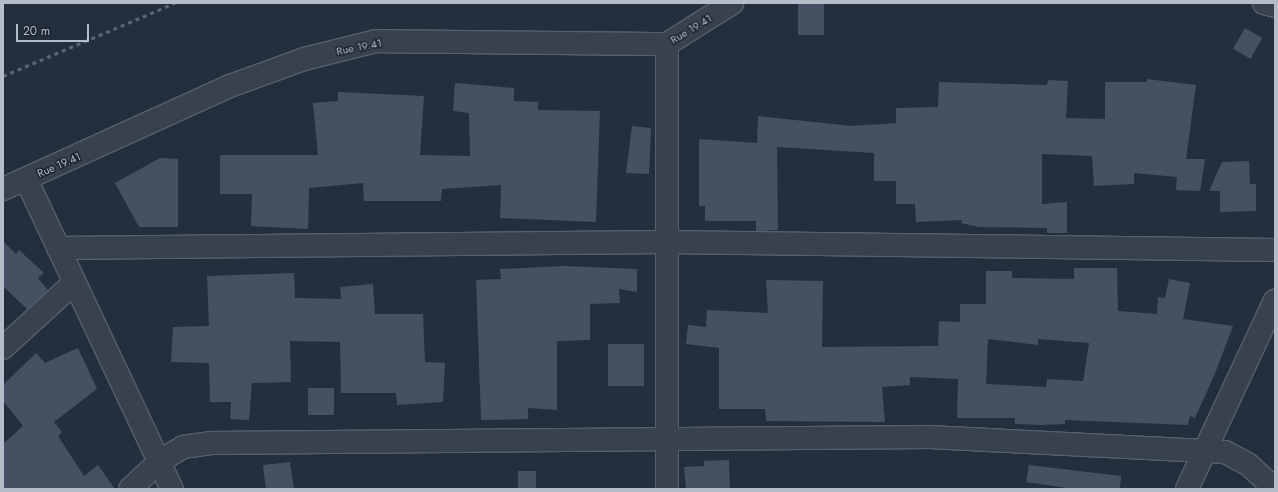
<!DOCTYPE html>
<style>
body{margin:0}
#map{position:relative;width:1278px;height:492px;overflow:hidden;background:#242f3e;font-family:Jost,sans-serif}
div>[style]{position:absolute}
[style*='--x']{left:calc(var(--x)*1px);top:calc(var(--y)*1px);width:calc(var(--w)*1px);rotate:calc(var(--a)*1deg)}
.building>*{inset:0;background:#455162;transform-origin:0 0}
.roads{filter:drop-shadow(1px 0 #565f6c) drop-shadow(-1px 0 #565f6c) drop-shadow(0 1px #565f6c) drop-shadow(0 -1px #565f6c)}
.minor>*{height:22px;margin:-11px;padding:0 11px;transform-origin:11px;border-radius:11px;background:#38414e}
.rail>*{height:3px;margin-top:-1.5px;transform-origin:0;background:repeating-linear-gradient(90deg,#5a6575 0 4px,transparent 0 8px)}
span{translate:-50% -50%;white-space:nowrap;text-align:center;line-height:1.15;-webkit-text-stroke:3px #1d2633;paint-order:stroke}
.street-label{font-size:11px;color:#b4bcc9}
.frame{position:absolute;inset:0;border:4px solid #b4bcc9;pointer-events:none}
.scale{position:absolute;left:16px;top:24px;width:73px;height:18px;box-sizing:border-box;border:2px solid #b4bcc9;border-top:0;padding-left:5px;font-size:12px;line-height:14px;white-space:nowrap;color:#b4bcc9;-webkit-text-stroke:3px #1d2633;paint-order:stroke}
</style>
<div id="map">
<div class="building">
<i style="left:798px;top:3px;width:26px;height:32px"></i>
<i style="left:1245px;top:28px;width:20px;height:24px;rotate:30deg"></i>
<i style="clip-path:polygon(1147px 79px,1196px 85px,1186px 159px,1205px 159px,1200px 191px,1176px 190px,1177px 177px,1134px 173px,1134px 184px,1094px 186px,1092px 156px,1042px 154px,1042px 204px,1067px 202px,1067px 233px,1047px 233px,1047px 228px,979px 227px,961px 223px,962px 220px,916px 222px,915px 204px,896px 204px,896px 181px,874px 181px,874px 153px,777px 147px,778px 230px,756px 231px,756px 221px,705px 221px,705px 206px,699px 206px,699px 139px,757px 143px,758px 116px,852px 126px,896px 123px,896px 108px,938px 107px,939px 82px,1047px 85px,1048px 80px,1068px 81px,1066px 118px,1105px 119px,1105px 82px,1147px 82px)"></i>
<i style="clip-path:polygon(455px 83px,514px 88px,514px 101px,538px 102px,538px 110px,600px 111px,596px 222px,500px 218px,501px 185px,442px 189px,441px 201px,364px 201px,363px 183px,309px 188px,308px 229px,251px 226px,252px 194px,220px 194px,220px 155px,318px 155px,313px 103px,338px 101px,338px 92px,424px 96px,420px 155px,470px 156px,469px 113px,453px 111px)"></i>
<i style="clip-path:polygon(632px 126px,651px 128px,649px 174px,626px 173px)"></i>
<i style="clip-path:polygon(160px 158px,178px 159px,178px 227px,139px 227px,115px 183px)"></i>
<i style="clip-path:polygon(1249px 161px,1250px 184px,1256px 184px,1256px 211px,1220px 212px,1220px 191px,1209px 191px,1222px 162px)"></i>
<i style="clip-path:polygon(3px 241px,16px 254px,19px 250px,44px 273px,38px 278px,48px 290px,27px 309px,3px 286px)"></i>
<i style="clip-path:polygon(564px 266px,637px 269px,637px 292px,619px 289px,620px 303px,590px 304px,590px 340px,557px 341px,557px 410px,528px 408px,528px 419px,481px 420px,476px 280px,501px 279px,500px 269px)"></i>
<i style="clip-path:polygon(evenodd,1074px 268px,1117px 268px,1118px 311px,1157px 314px,1158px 297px,1165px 298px,1169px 279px,1190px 283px,1183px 319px,1233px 326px,1214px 376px,1195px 418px,1190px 416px,1188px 425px,1065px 420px,1065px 424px,1040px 425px,1015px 424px,1015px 418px,957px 418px,958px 379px,910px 377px,910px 385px,882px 387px,885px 422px,766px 421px,765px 409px,719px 409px,719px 348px,686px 344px,688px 325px,706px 327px,707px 310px,768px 313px,766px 280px,823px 281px,822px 347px,938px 346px,939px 321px,960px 322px,960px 304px,986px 304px,986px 271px,1012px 271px,1012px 278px,1074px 279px,1074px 268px,988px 339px,1038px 345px,1038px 339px,1089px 343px,1083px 381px,1047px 379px,1046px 387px,986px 384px,988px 339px)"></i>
<i style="clip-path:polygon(294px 273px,295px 298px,341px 299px,340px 287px,373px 284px,375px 314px,423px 314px,425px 362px,445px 363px,443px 402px,397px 405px,396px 393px,341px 393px,340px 342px,290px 341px,291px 382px,252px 383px,249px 420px,230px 419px,231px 402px,210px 402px,209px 363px,171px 362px,173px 327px,209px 326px,207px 276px)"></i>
<i style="left:644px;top:344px;width:42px;height:36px;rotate:90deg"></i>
<i style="clip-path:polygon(78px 348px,97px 389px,54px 422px,62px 432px,58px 436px,84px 476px,98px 465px,115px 489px,3px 489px,3px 444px,23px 426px,3px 401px,3px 385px,36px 353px,45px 363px)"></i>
<i style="left:334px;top:388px;width:27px;height:26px;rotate:90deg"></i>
<i style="clip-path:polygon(729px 460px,730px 489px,686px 489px,684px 467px,704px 466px,704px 461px)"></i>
<i style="clip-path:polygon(290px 462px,294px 489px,266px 489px,263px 465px)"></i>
<i style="clip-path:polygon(1029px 465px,1121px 476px,1120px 489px,1074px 489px,1026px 482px)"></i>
<i style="left:518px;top:471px;width:18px;height:18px"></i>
</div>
<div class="roads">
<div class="minor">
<i style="--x:1264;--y:3;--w:11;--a:15"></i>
<i style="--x:26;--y:179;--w:343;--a:64.8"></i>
<i style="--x:3;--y:189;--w:249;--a:-24.4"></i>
<i style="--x:230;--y:86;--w:79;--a:-20"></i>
<i style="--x:304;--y:59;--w:74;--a:-14"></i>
<i style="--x:376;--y:41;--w:291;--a:0.6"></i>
<i style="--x:667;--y:44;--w:77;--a:-32.2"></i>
<i style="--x:58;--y:248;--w:607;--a:-0.57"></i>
<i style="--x:665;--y:242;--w:610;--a:0.75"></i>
<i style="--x:3;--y:348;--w:96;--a:-42.5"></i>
<i style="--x:130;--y:489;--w:41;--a:-43"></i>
<i style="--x:160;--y:461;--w:27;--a:-31"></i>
<i style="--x:183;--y:447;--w:27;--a:-8"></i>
<i style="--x:210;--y:443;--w:719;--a:-0.48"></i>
<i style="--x:929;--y:437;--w:296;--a:2.9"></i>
<i style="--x:1225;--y:452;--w:26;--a:28"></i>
<i style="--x:1248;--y:464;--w:37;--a:43"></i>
<i style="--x:667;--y:489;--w:445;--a:-90"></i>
<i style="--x:1187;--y:489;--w:208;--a:-65"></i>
</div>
</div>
<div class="rail">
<i style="--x:3;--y:76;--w:187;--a:-23"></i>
</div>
<div class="street-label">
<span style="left:691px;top:29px;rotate:-31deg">Rue 19.41</span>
<span style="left:359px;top:47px;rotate:-11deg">Rue 19.41</span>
<span style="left:59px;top:165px;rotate:-23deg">Rue 19.41</span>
</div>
<div class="frame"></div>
<div class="scale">20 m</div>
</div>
